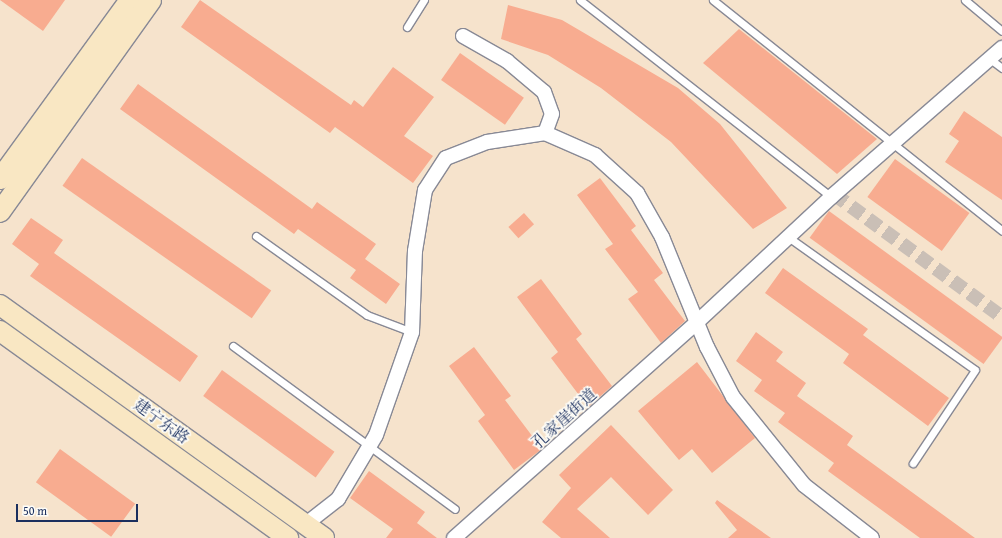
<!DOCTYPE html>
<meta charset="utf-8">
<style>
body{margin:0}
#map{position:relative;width:1002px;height:538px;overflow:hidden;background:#f6e3cc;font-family:"Gentium Book Plus","Noto Serif SC",serif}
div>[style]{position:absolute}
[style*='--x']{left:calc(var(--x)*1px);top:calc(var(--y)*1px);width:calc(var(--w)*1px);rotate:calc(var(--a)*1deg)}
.building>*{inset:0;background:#f8ac90;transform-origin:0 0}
.street-tunnel>*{height:14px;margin-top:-7px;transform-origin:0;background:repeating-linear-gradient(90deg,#cabfb6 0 14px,transparent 0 21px)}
.roads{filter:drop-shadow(1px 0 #888995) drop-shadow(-1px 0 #888995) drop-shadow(0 1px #888995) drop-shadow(0 -1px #888995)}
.lane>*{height:7px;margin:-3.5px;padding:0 3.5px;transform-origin:3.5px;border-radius:3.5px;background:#fff}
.street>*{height:14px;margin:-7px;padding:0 7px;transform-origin:7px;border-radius:7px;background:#fff}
.secondary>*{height:20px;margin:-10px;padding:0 10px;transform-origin:10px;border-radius:10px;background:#f9e7c3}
span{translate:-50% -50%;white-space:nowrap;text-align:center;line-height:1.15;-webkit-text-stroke:3.5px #fdfcf7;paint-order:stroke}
.street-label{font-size:16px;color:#1b2f5e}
.scale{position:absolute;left:16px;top:504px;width:122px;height:18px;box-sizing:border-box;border:2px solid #1b2f5e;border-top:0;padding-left:5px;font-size:12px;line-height:14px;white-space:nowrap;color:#1b2f5e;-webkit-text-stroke:3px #fdfcf7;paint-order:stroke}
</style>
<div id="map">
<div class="building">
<i style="clip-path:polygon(0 0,65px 0,43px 31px)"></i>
<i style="clip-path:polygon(200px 0,351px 105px,354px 100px,363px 107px,393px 67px,434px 97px,404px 136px,433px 156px,413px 183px,335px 127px,330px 133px,181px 27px)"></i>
<i style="clip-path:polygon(508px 5px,562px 20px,678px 88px,720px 124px,787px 208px,753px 229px,671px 142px,601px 88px,548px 55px,501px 39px)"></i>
<i style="clip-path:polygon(739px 29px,877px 139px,837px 174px,703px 63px)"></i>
<i style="left:460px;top:53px;width:78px;height:33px;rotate:35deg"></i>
<i style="clip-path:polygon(138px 84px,312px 209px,317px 202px,376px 244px,365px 259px,400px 284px,386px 304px,350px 278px,356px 270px,298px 229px,294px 234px,120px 109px)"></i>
<i style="clip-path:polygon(964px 111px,1002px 137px,1002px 200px,945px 162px,959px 141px,949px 134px)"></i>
<i style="left:82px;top:158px;width:231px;height:34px;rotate:35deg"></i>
<i style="left:895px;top:159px;width:92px;height:47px;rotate:36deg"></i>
<i style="clip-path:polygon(600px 178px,636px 226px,631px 230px,663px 273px,654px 280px,685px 321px,661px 343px,628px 299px,638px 292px,605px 249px,613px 244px,577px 195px)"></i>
<i style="left:829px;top:211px;width:215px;height:33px;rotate:36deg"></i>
<i style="left:524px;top:213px;width:15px;height:21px;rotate:48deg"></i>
<i style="clip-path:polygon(31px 218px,63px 240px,54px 253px,198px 356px,180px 382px,30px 276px,39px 264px,12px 244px)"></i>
<i style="clip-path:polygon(783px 268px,868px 329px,863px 335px,949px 398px,928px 426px,843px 363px,849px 354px,765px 293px)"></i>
<i style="clip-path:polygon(541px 279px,582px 334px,576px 339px,612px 386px,588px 407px,551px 358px,558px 352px,517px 297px)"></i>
<i style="clip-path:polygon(756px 332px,783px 352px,776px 361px,806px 383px,797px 396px,853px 436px,847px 445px,975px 538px,920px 538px,828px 471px,834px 463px,778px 422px,785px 413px,754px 391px,762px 380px,736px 361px)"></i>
<i style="clip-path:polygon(474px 347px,511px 396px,505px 400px,542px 449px,514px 470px,478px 421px,485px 415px,449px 366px)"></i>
<i style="clip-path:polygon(697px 362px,755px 438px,712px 473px,692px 449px,679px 460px,638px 411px)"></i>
<i style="left:222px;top:370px;width:139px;height:32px;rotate:36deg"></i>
<i style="clip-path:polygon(611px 425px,673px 490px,648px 515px,611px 477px,577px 509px,610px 538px,561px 538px,542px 522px,571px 488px,559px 475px)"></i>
<i style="left:60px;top:449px;width:93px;height:41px;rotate:36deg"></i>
<i style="clip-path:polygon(369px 471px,425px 512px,417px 523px,437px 538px,386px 538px,393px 529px,350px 498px)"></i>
<i style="clip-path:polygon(717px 500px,771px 538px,728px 538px,737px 530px,715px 503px)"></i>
</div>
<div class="street-tunnel">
<i style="--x:834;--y:194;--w:208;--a:36.2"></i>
</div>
<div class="roads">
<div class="lane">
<i style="--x:580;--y:0;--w:319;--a:38.1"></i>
<i style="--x:713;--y:0;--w:370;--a:38.6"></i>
<i style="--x:965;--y:0;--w:48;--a:40"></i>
<i style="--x:407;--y:27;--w:32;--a:-58"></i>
<i style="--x:990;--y:59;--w:15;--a:37"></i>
<i style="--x:256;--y:236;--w:136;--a:35.4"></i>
<i style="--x:367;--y:315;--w:48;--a:20.7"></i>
<i style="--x:788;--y:237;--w:229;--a:35.4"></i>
<i style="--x:975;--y:370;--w:112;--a:123.7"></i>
<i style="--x:233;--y:346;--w:275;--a:36.3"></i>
</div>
<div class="street">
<i style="--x:463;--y:36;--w:51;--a:29.6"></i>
<i style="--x:507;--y:61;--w:48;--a:40"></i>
<i style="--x:544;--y:92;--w:23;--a:70"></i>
<i style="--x:552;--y:114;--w:20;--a:110"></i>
<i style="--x:306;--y:524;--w:41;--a:-38"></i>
<i style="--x:338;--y:499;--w:74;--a:-59.3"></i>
<i style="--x:376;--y:435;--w:109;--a:-70.7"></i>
<i style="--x:412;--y:332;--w:81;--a:-87.9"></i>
<i style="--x:415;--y:251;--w:62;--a:-80.7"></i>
<i style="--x:425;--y:190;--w:38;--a:-57"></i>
<i style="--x:446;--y:158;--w:44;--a:-21.3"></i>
<i style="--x:487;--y:142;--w:59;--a:-8.8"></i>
<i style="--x:545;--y:133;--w:55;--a:23.7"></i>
<i style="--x:595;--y:155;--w:57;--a:42.1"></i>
<i style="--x:637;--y:193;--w:51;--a:60.4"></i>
<i style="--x:662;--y:237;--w:119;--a:67.8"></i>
<i style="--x:707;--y:347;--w:56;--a:62.5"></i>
<i style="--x:733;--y:397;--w:113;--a:51.1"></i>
<i style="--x:804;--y:485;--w:86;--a:37.9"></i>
<i style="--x:454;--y:538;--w:324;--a:-41.6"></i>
<i style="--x:696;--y:323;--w:185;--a:-43"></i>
<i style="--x:831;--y:197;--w:227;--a:-41.1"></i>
</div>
<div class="secondary">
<i style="--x:0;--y:179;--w:221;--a:-54"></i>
<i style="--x:0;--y:212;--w:260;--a:-54.5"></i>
<i style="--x:0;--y:305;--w:399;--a:35.7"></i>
<i style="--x:0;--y:331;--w:355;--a:35.7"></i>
</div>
</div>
<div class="street-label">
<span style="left:564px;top:418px;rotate:-42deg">孔家崖街道</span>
<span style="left:162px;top:421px;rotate:36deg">建宁东路</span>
</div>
<div class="scale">50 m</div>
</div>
